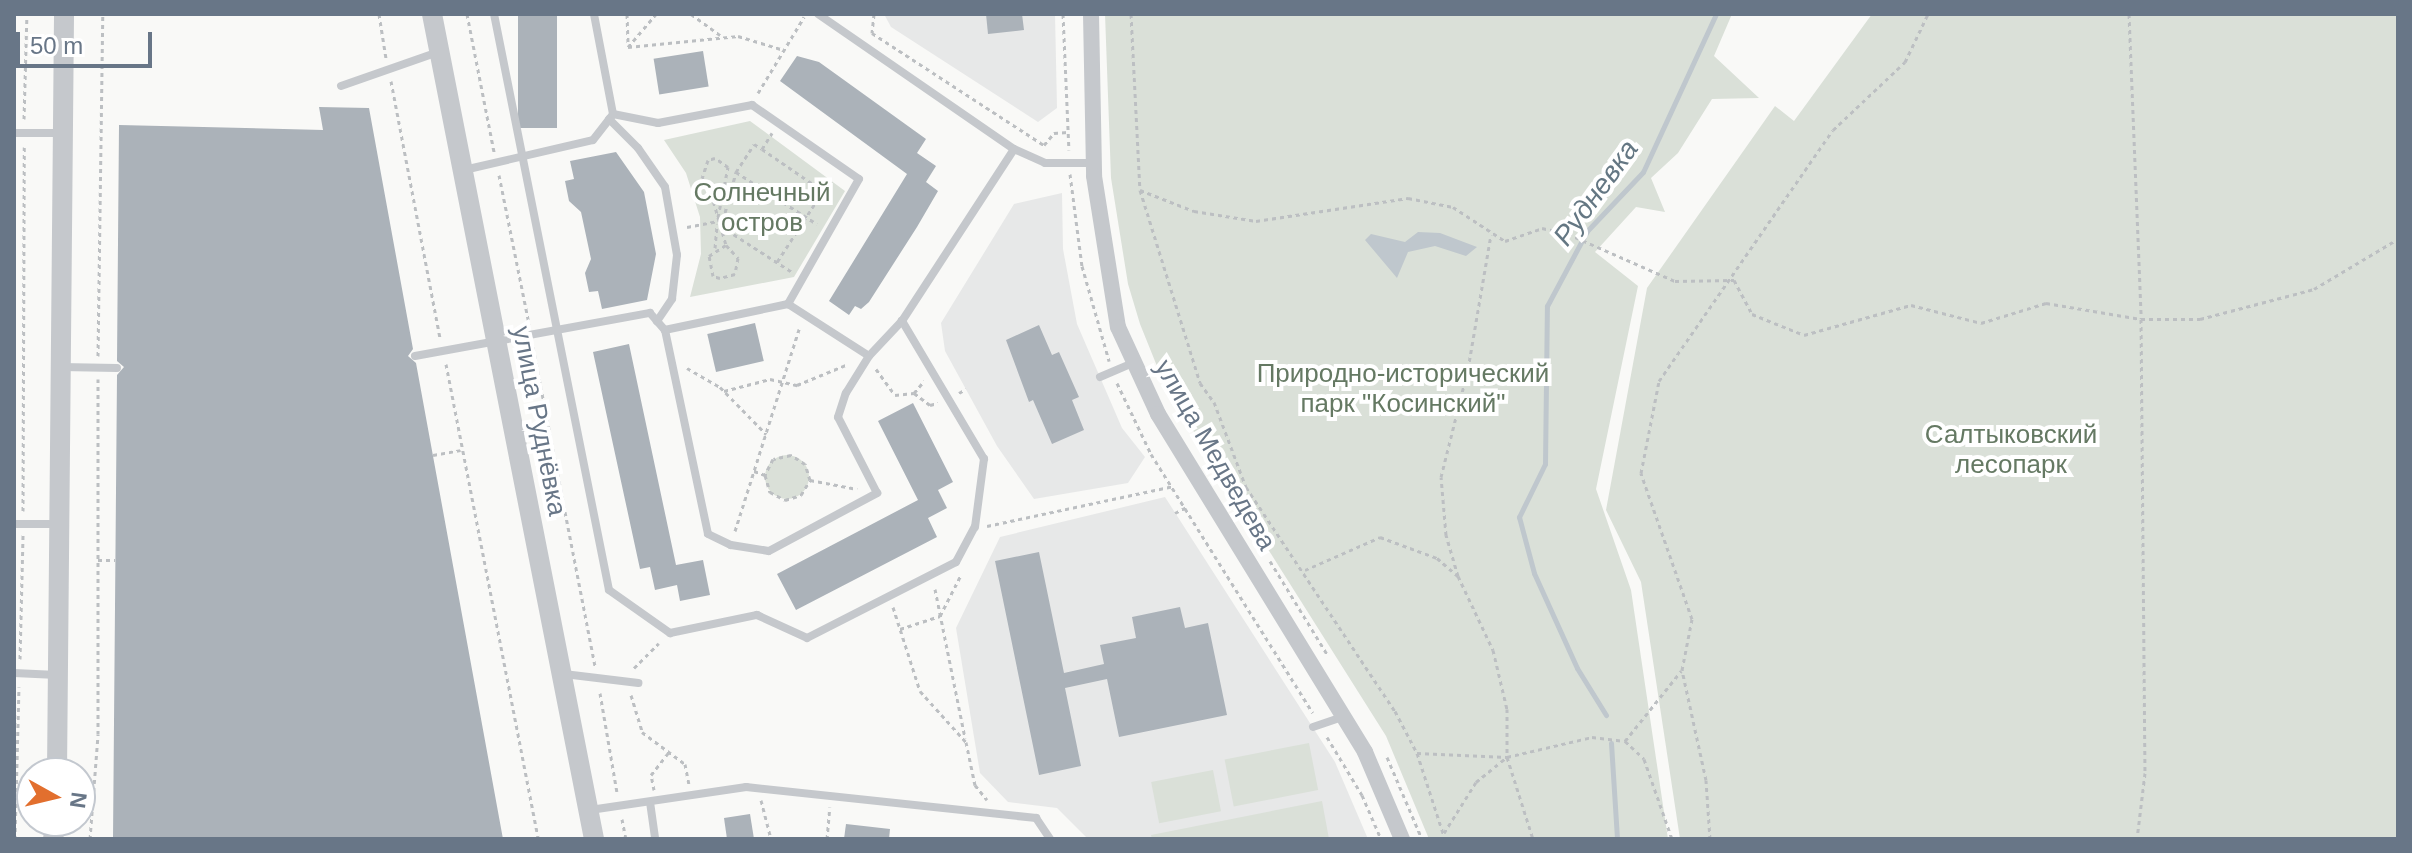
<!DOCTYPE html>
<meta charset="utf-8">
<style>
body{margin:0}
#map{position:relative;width:2412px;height:853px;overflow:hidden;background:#f9f9f7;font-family:Arial,sans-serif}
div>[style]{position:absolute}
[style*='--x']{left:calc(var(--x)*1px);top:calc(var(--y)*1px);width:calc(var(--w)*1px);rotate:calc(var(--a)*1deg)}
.built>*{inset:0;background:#e7e8e8}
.green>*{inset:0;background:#dae0d8;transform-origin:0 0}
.round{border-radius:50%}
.water>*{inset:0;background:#bfc7cd}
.stream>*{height:5px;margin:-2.5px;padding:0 2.5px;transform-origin:2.5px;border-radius:2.5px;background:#bfc7cd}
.building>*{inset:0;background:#abb2b9;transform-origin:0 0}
.path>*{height:3px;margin-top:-1.5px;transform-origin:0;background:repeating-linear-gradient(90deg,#bcbfc2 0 4px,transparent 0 8px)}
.service>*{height:8px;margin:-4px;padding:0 4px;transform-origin:4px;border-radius:4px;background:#c5c8cc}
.minor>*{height:16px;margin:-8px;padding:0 8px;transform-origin:8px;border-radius:8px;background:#c5c8cc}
.tertiary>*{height:20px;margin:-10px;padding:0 10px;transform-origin:10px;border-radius:10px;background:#c5c8cc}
span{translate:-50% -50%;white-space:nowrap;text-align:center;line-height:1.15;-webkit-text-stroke:8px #fff;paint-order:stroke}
.park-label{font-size:26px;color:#657963}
.street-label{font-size:26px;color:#687687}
.water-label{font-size:28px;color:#647783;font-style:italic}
.frame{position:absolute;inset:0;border:16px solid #687687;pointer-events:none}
.north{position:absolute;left:16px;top:757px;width:80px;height:80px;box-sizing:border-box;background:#fff;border:2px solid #c3c8cf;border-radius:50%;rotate:98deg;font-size:22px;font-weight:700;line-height:32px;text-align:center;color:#687687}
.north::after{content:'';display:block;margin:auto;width:28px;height:36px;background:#e26f2e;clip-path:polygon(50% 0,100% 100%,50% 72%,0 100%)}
.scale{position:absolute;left:16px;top:32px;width:136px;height:36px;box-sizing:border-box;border:4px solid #687687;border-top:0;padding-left:10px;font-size:24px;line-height:28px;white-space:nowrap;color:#687687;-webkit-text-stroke:6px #fff;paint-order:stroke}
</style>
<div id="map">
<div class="built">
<i style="clip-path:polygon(884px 14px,1055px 14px,1057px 108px,1038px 122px,891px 27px)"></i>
<i style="clip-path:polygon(1062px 193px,1063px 249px,1077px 324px,1122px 428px,1145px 457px,1128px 483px,1034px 499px,997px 446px,945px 351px,941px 323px,1014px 204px)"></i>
<i style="clip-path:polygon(1165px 497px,1335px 762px,1368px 839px,1088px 839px,1057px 808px,1008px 802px,980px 773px,956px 628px,1000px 537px)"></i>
</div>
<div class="green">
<i style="clip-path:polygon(1105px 14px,1732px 14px,1714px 56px,1759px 98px,1712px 99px,1678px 153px,1651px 178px,1665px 212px,1636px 207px,1595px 252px,1638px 286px,1596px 489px,1631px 590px,1668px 839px,1429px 839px,1386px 736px,1165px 386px,1140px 324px,1128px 284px,1111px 178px)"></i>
<i style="clip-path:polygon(1872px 14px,2398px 14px,2398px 839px,1680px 839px,1641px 582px,1606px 510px,1647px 288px,1775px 106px,1794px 121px)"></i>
<i style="clip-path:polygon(750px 121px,845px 191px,794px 277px,690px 297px,701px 254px,700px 217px,686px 173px,664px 140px)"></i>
<i class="round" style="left:765px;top:455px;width:44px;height:44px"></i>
<i style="left:1309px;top:743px;width:48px;height:86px;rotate:79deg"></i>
<i style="left:1213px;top:770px;width:42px;height:63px;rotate:79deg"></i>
<i style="clip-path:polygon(1322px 801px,1329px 839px,1152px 839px,1151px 835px)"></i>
</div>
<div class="water">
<i style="clip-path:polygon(1418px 232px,1440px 233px,1477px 247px,1466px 256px,1435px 246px,1408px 252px,1397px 278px,1365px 240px,1371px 234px,1405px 242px)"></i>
</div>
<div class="stream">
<i style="--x:1606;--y:715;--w:55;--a:-121.7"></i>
<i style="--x:1577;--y:668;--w:104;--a:-114.4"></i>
<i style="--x:1534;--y:573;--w:58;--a:-105"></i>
<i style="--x:1519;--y:517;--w:59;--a:-63.9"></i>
<i style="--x:1545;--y:464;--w:158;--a:-89.3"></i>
<i style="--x:1547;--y:306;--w:85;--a:-61.9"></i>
<i style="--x:1587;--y:231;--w:81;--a:-46.5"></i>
<i style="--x:1643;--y:172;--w:174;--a:-65.2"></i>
<i style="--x:1611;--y:743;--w:96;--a:86.4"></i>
</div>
<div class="building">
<i style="left:518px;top:14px;width:39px;height:114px"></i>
<i style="clip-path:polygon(986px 14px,1022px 14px,1024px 30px,988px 34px)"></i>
<i style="left:703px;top:51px;width:36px;height:50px;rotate:81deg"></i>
<i style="clip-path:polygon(797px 56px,819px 62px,926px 139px,917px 153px,936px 166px,926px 182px,938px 191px,917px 227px,869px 302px,861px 309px,855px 306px,849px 315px,829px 301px,907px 174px,780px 81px)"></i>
<i style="clip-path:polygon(319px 107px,369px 108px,413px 349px,408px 356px,416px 363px,503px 839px,113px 839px,117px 375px,124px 367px,117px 361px,119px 125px,323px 130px)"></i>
<i style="clip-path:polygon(616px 152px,644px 192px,656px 254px,647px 300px,602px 309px,598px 291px,589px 292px,585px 273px,591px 259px,581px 212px,569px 201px,565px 181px,574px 179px,570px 161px)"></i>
<i style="left:755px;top:323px;width:39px;height:49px;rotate:77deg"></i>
<i style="clip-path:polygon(1039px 325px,1052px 355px,1059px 352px,1079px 397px,1072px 400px,1084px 430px,1052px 444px,1033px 400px,1029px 402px,1006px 340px)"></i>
<i style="clip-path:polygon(629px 344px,676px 565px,703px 560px,710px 595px,680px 601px,677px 585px,655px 590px,650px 567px,640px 569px,593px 352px)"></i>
<i style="clip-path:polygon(913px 403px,953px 482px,938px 490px,947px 508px,928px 518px,937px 537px,796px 610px,777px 574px,918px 500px,878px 421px)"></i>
<i style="clip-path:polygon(1039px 552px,1064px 673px,1104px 664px,1100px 645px,1136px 638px,1132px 617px,1180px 607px,1185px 628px,1208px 623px,1227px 715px,1119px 737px,1107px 679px,1065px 688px,1081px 766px,1039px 775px,995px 561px)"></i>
<i style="clip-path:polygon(750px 814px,754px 839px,727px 839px,724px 818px)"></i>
<i style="clip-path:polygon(846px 824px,890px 829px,889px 839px,844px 839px)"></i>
</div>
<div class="path">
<i style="--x:379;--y:14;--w:45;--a:81"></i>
<i style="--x:467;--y:14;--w:141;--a:78.9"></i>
<i style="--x:627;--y:14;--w:32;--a:88"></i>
<i style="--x:691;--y:14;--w:36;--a:36"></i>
<i style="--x:874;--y:14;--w:19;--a:96"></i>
<i style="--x:872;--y:33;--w:205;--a:33.1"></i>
<i style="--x:1044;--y:145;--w:16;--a:-50"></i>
<i style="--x:1054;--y:133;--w:14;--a:-4"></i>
<i style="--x:1063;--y:14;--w:136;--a:87.5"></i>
<i style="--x:1131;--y:14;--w:176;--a:87.1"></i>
<i style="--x:1140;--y:190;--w:202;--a:72.7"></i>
<i style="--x:1200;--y:383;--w:24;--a:54"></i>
<i style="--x:1214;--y:402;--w:91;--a:69.4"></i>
<i style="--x:1246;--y:487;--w:269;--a:56.4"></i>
<i style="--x:1395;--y:711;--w:47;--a:62.4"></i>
<i style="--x:1417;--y:753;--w:90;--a:72"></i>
<i style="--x:2129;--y:14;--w:305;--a:87.7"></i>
<i style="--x:2141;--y:319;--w:454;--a:89.5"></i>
<i style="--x:2145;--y:773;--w:66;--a:96.9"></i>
<i style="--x:628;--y:47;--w:111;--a:-5.7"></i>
<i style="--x:738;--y:36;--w:48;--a:16.9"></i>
<i style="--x:628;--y:47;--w:43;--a:-49.7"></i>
<i style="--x:391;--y:81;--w:261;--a:79.2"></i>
<i style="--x:758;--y:93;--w:89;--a:-58.8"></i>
<i style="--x:24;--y:119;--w:105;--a:-88.4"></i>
<i style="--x:762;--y:149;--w:74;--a:34.5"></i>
<i style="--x:823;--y:191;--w:85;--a:122.9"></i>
<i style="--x:736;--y:172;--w:96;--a:32.7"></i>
<i style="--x:1070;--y:174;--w:93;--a:82.6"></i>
<i style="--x:1082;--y:266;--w:99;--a:74.1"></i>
<i style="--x:499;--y:175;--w:152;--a:78.6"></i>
<i style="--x:709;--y:186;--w:61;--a:73.9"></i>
<i style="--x:726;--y:245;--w:18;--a:47"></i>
<i style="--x:738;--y:258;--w:16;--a:101"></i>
<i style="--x:735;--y:274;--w:16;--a:165"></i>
<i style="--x:720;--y:278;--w:7;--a:-164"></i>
<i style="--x:713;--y:276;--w:20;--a:-101"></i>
<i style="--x:709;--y:256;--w:20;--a:-33"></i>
<i style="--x:1140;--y:190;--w:58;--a:21.3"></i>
<i style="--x:1194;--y:211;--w:63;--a:9.2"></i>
<i style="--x:1256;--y:221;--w:154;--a:-8.6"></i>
<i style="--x:1408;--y:198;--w:46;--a:11.3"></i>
<i style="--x:1453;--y:207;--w:62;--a:33.2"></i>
<i style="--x:1505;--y:241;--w:39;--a:-19"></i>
<i style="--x:1542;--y:228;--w:27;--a:13"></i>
<i style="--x:1568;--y:234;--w:117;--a:23.7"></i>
<i style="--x:1675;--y:281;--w:59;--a:-1"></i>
<i style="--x:1734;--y:280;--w:38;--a:62"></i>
<i style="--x:1752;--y:314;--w:56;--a:22"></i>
<i style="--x:1804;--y:335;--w:111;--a:-15.7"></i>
<i style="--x:1911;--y:305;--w:72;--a:14.4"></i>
<i style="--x:1981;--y:323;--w:68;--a:-17.1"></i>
<i style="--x:2046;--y:303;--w:96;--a:9.6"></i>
<i style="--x:2141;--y:319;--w:59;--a:0"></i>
<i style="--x:2200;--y:319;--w:118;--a:-14.7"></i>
<i style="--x:2314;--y:289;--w:98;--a:-30.8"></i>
<i style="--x:718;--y:217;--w:51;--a:-78.7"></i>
<i style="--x:728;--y:167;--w:16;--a:-145"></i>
<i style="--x:715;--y:158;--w:7;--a:164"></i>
<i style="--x:708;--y:160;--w:19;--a:108"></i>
<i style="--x:702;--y:178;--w:11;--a:49"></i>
<i style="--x:709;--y:186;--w:13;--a:0"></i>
<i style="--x:723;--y:220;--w:11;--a:68"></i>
<i style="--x:727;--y:230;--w:77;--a:32.9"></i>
<i style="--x:687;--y:227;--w:37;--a:-11"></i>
<i style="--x:723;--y:220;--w:50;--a:-74.8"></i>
<i style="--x:736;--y:172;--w:33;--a:-57"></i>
<i style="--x:754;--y:144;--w:9;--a:32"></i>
<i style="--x:762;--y:149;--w:19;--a:-58"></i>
<i style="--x:715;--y:248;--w:24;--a:-85"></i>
<i style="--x:533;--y:347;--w:325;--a:79"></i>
<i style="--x:98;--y:356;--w:342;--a:-89.2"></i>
<i style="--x:446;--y:364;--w:484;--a:79"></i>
<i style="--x:687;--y:368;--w:38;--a:30"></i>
<i style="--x:720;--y:387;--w:66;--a:45.6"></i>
<i style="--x:876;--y:369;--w:32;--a:54"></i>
<i style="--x:895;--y:395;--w:19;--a:-6"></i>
<i style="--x:914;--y:393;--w:16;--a:-50"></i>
<i style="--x:1117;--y:383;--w:79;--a:64.4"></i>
<i style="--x:1151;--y:454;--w:305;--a:58"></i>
<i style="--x:724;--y:391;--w:48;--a:-14.6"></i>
<i style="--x:770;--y:379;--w:28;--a:13"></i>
<i style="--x:797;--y:385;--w:53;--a:-22.2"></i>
<i style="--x:914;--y:393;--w:20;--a:37"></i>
<i style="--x:930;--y:405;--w:8;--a:-14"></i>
<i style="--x:959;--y:393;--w:8;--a:-30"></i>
<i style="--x:433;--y:455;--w:28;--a:-10"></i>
<i style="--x:754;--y:471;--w:12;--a:20"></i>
<i style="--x:765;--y:475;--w:18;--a:74"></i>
<i style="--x:770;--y:492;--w:17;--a:28"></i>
<i style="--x:785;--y:500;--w:17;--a:-17"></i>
<i style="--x:801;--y:495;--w:17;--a:-59"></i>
<i style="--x:810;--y:480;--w:17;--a:-107"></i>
<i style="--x:805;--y:464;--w:17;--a:-147"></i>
<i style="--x:791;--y:455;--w:18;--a:167"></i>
<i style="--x:773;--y:459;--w:18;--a:117"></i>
<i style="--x:810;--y:480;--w:48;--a:10.8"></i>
<i style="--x:23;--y:511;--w:364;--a:-89.8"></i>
<i style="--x:1175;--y:513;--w:13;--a:-27"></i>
<i style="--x:987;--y:526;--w:191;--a:-12.1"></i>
<i style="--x:735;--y:531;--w:212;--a:-72.4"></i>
<i style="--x:98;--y:560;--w:17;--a:0"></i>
<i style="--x:1270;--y:561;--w:109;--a:58.5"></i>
<i style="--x:1305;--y:570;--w:82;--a:-23.7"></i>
<i style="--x:1380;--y:537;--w:61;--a:20.2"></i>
<i style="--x:1437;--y:558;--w:28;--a:41"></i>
<i style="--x:1458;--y:576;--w:82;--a:64.7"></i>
<i style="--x:1493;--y:650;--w:61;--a:76.7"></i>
<i style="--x:1507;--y:709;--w:48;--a:90"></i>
<i style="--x:1507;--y:757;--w:86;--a:72.4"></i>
<i style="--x:1458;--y:576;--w:43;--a:-106.3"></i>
<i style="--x:1446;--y:535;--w:58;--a:-94.9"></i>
<i style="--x:1441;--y:477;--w:111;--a:-76"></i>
<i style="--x:1468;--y:369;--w:136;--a:-80.3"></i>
<i style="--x:935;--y:589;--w:152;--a:78.6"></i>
<i style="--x:893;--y:607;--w:88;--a:72.2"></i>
<i style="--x:920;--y:691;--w:69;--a:48"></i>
<i style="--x:966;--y:742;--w:44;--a:78.2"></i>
<i style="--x:975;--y:785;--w:19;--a:51"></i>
<i style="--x:900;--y:629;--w:42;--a:-18"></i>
<i style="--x:940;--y:616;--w:46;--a:-62.9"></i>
<i style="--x:20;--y:659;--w:124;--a:-88.6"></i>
<i style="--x:634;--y:668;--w:35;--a:-45"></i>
<i style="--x:600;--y:693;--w:100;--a:80.3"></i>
<i style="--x:631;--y:695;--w:39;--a:73"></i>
<i style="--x:642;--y:732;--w:54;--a:36.7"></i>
<i style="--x:685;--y:764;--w:20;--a:79"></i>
<i style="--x:1327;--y:737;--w:68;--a:58.9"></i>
<i style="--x:1362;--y:795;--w:48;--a:66.6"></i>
<i style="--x:1625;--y:741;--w:26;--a:43"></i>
<i style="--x:1644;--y:759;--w:85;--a:70.7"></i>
<i style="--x:1417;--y:753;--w:90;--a:2.5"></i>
<i style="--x:1507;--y:757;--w:87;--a:-13.2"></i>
<i style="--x:1592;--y:737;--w:33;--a:7"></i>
<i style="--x:1625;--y:741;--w:90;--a:-51.3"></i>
<i style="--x:1387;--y:757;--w:89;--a:66.9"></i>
<i style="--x:654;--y:790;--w:15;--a:-101"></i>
<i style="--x:651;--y:775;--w:29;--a:-52"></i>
<i style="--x:761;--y:800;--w:40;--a:75.6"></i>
<i style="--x:622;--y:819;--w:20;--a:79"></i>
<i style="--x:1444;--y:833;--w:60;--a:-57.9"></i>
<i style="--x:1476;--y:782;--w:40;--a:-39"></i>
<i style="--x:15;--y:839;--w:152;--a:-88.5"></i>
<i style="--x:90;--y:839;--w:105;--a:-85.6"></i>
<i style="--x:98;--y:734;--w:355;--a:-90"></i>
<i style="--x:827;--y:839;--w:32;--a:-85"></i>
<i style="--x:1710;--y:839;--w:59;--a:-93.9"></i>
<i style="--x:1706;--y:780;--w:113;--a:-102.3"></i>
<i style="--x:1682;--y:670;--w:52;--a:-78.9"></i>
<i style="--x:1692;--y:619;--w:155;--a:-109.3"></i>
<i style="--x:1641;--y:473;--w:94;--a:-78.9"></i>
<i style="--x:1659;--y:381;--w:305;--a:-55.3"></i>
<i style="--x:1833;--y:130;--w:99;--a:-43.4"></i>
<i style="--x:1905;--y:62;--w:53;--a:-64.4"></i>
</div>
<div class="service">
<i style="--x:494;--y:14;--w:587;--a:78.71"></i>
<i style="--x:609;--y:590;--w:75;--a:35.2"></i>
<i style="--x:670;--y:633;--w:89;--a:-11.7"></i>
<i style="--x:757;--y:615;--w:55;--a:24.7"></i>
<i style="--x:807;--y:638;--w:167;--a:-27"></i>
<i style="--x:956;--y:562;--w:40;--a:-62"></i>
<i style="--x:975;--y:527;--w:69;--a:-82.5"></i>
<i style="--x:984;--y:459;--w:161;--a:-120.7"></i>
<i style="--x:818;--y:14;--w:238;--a:34.6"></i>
<i style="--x:1014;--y:149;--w:34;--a:24"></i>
<i style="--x:1045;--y:163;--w:48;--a:0"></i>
<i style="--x:341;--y:86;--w:103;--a:-19.3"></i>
<i style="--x:613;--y:114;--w:46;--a:11.3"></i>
<i style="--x:658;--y:123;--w:96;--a:-10.8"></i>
<i style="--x:752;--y:105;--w:130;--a:34.7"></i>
<i style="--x:859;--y:179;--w:144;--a:119.6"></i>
<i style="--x:788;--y:304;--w:126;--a:168.1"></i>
<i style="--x:609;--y:119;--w:41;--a:45"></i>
<i style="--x:638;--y:148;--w:47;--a:55.3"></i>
<i style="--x:665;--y:187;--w:69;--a:80"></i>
<i style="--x:677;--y:255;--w:44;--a:96.5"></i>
<i style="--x:672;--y:299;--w:27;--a:124"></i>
<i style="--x:14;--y:133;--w:49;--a:0"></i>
<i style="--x:464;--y:170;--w:132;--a:-13.1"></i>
<i style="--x:593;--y:140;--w:33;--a:-52"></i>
<i style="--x:613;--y:114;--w:102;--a:-100.8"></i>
<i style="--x:788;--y:304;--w:96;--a:32.7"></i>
<i style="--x:415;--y:356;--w:239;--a:-10.4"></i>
<i style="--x:650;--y:313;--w:23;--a:49"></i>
<i style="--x:665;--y:330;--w:208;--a:78.1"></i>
<i style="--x:708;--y:534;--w:25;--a:26"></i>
<i style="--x:731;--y:545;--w:38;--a:9"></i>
<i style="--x:769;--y:551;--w:123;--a:-28.2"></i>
<i style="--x:877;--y:493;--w:85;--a:-117.2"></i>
<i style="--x:838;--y:417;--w:25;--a:-72"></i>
<i style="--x:846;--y:393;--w:44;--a:-58.1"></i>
<i style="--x:869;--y:356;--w:48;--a:-46.7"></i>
<i style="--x:902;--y:321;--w:205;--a:-56.9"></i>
<i style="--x:61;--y:367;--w:56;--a:1"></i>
<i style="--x:1100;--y:377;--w:36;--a:-23"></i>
<i style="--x:14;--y:524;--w:43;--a:0"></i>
<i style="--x:14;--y:673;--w:43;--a:2.7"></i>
<i style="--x:564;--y:674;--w:75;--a:6.9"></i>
<i style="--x:1313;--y:727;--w:31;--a:-19"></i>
<i style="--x:650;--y:802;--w:37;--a:82"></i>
<i style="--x:590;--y:810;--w:158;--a:-8.4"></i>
<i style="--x:746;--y:787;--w:292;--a:6.1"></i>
<i style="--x:1036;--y:818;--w:25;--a:56"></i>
</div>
<div class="minor">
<i style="--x:1091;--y:14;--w:162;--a:88.9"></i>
<i style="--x:1094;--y:176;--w:153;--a:81"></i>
<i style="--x:1118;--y:327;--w:96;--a:65.3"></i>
<i style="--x:1158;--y:414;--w:396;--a:58.5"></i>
<i style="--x:1365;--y:752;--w:95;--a:67"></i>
</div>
<div class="tertiary">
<i style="--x:432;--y:14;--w:841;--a:78.89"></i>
<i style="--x:57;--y:773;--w:759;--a:-89.47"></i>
<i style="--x:53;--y:839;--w:18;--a:-81"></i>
</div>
<div class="park-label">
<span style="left:762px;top:208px">Солнечный<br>остров</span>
<span style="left:1403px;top:389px">Природно-исторический<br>парк "Косинский"</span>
<span style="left:2011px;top:450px">Салтыковский<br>лесопарк</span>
</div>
<div class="street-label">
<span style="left:539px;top:421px;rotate:79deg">улица Руднёвка</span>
<span style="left:1215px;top:455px;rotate:60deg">улица Медведева</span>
</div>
<div class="water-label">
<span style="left:1596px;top:193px;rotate:-54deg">Рудневка</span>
</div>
<div class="frame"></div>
<div class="north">N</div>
<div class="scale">50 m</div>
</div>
